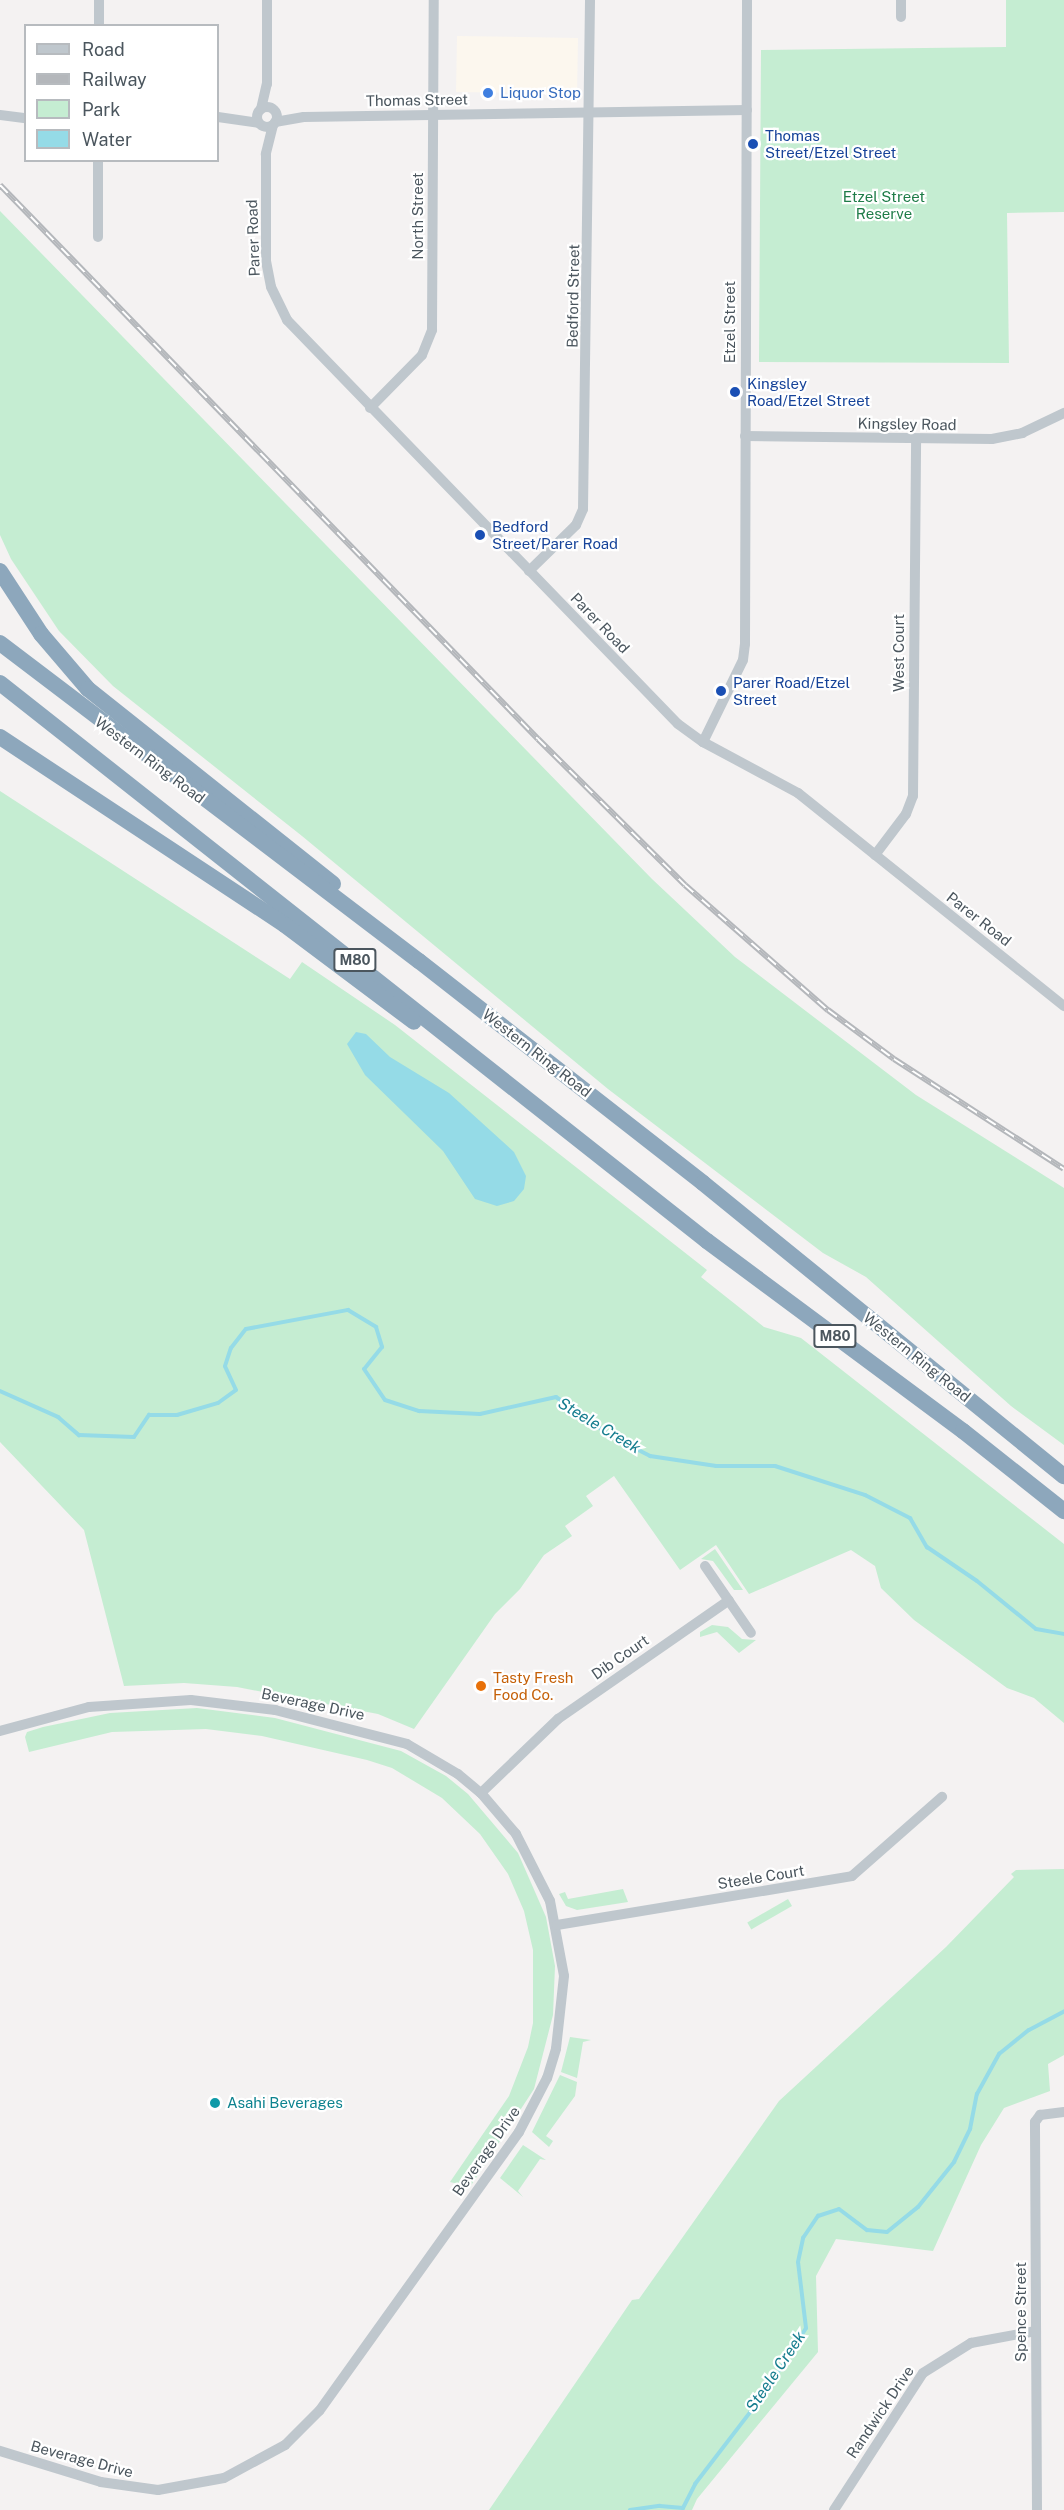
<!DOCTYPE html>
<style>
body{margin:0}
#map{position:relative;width:1064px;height:2510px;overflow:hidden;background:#f4f2f2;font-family:"Public Sans",sans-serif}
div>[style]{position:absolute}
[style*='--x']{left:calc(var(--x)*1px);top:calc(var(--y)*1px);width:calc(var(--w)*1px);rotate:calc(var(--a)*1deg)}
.commercial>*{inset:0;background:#fcf7ee;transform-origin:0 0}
.green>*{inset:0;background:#c5edd2;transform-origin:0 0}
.water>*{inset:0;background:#95dbe7}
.stream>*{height:4px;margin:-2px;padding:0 2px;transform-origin:2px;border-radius:2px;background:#95dbe7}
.minor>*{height:10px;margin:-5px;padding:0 5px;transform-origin:5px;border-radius:5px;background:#bfc7cd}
.minor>.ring{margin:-5px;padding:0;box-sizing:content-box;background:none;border:10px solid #bfc7cd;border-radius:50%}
.highway>*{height:16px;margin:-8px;padding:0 8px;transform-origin:8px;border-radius:8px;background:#8da7bc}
.rail>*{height:6px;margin-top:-3px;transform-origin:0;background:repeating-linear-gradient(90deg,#fff 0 11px,#b4b7bb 0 22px);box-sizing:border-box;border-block:2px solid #b4b7bb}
.dots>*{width:16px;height:16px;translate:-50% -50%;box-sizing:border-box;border:3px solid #fff;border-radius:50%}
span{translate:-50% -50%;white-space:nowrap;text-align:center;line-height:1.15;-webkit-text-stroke:4.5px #fff;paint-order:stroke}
.shield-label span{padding:2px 4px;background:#fff;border:2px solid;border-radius:4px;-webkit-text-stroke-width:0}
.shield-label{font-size:14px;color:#4b565e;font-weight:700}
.shop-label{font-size:15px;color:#366cbe}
.left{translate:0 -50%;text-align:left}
.street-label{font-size:15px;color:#4b565e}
.transit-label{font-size:15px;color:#164399}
.park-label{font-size:15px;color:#1f7c48}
.food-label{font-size:15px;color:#c56008}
.culture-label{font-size:15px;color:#0d838f}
.water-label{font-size:16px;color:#167d8f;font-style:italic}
.legend{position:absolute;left:24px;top:24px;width:195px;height:138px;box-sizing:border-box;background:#fff;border:2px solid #b7bbbf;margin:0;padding:8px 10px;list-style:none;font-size:18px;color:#4b565e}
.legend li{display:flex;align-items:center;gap:12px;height:30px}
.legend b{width:30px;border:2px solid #b7bbbf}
</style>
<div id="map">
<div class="commercial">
<i style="left:578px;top:38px;width:56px;height:121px;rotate:91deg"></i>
</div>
<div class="green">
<i style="clip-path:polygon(1006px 0,1064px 0,1064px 212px,1007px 213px,1009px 363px,759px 362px,761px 50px,1006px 47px)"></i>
<i style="clip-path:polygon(0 211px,652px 879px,735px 957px,916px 1095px,1064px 1188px,1064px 1445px,1011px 1406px,866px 1277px,823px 1253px,608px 1089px,302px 836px,113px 686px,59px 631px,11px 559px,0 535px)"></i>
<i style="clip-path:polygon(0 791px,290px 979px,302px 962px,395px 1025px,707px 1270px,701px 1277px,764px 1327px,801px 1338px,1064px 1544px,1064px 1723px,1034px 1698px,1007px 1688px,914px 1620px,881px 1588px,875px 1566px,851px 1550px,749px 1594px,716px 1545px,680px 1570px,614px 1476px,586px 1496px,593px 1506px,565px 1526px,572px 1536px,544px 1555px,520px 1589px,495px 1614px,414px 1729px,378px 1714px,237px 1687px,184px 1683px,124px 1686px,84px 1530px,0 1442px)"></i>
<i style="clip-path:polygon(715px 1549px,743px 1590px,734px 1590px,713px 1561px,701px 1559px)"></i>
<i style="clip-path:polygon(712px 1625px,728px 1627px,742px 1639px,756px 1640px,739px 1653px,717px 1632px,700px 1637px,700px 1632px)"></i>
<i style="clip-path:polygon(197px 1708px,275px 1718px,401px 1751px,446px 1776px,468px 1794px,518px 1853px,546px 1917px,555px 1966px,553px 2015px,534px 2089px,470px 2187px,450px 2182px,509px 2096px,528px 2047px,533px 2023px,533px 1950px,524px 1911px,508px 1874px,480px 1834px,442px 1798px,392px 1768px,367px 1760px,262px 1736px,206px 1729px,112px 1732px,29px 1752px,25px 1737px,27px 1732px,43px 1727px,110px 1713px)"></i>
<i style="clip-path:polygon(1064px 1869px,1064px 2055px,1048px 2064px,1050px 2091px,1004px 2108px,981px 2145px,933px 2251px,836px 2239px,816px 2276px,818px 2352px,697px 2499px,692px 2510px,489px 2510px,632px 2300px,639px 2299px,779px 2101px,946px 1947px,1014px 1877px,1011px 1874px,1016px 1870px)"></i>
<i style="clip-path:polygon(623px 1889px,628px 1902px,577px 1910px,566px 1906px,559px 1894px,565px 1892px,568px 1899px)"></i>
<i style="left:788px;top:1899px;width:8px;height:47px;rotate:60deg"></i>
<i style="clip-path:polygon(570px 2037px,591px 2040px,583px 2042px,577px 2078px,561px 2072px)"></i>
<i style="clip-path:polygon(560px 2075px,577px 2082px,575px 2096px,546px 2136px,553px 2141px,549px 2147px,532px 2132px)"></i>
<i style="clip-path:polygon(523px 2145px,546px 2160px,540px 2159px,518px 2191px,523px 2197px,500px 2178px)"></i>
</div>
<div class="water">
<i style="clip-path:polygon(356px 1032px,366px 1034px,390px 1057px,449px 1093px,514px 1152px,526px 1176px,524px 1189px,514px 1201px,497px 1206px,475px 1199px,443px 1151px,365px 1075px,347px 1044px)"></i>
</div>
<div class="stream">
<i style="--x:0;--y:1391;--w:64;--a:24.1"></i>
<i style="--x:58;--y:1417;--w:28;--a:41"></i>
<i style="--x:79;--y:1435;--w:55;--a:2.1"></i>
<i style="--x:134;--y:1437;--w:27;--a:-56"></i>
<i style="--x:149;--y:1415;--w:28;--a:0"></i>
<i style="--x:177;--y:1415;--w:43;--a:-16.3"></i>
<i style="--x:218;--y:1403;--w:22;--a:-36"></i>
<i style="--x:236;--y:1390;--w:26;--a:-115"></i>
<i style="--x:225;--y:1366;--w:19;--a:-72"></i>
<i style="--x:231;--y:1348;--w:24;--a:-52"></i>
<i style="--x:246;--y:1329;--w:104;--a:-10.6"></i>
<i style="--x:348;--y:1310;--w:33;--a:31"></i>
<i style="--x:376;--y:1327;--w:21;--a:73"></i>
<i style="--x:382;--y:1347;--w:28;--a:129"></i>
<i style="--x:364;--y:1369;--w:37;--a:56"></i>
<i style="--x:385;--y:1400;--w:36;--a:18"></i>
<i style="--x:419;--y:1411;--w:61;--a:2.8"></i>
<i style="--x:480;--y:1414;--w:78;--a:-12.6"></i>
<i style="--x:556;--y:1397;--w:67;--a:35.3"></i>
<i style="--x:611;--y:1436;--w:44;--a:27.1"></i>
<i style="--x:650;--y:1456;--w:67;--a:8.6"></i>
<i style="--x:716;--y:1466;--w:59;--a:0"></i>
<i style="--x:775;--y:1466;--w:95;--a:17.9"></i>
<i style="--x:865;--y:1495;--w:51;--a:27.1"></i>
<i style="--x:910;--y:1518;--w:34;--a:60"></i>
<i style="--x:927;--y:1547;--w:60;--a:34.2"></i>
<i style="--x:977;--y:1581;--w:76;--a:39.1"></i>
<i style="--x:1036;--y:1629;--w:28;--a:10"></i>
<i style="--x:630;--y:2510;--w:30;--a:-8"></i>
<i style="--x:660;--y:2506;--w:23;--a:5"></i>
<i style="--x:683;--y:2508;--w:27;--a:-63"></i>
<i style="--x:695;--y:2484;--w:113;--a:-52.5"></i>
<i style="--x:764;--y:2394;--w:78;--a:-57.5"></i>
<i style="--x:806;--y:2328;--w:66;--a:-96.9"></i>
<i style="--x:798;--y:2262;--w:25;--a:-78"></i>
<i style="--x:803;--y:2238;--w:27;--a:-56"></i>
<i style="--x:818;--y:2216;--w:22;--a:-18"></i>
<i style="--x:839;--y:2209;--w:35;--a:37"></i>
<i style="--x:867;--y:2230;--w:20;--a:6"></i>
<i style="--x:887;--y:2232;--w:40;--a:-39"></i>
<i style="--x:918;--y:2207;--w:58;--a:-51.3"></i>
<i style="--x:954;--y:2162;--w:37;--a:-64"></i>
<i style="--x:970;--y:2129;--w:36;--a:-79"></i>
<i style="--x:977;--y:2094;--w:46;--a:-61.2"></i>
<i style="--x:999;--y:2054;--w:38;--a:-39"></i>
<i style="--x:1029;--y:2030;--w:40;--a:-28"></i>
</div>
<div class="minor">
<i style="--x:901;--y:17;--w:17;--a:-90"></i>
<i style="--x:99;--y:26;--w:26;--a:-90"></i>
<i class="ring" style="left:257px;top:107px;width:10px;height:10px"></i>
<i style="--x:261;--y:109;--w:26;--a:-77"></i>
<i style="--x:267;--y:84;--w:84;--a:-90"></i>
<i style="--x:0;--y:115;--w:26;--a:7"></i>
<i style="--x:218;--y:117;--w:41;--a:8.3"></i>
<i style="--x:275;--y:122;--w:29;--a:-10"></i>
<i style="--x:304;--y:117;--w:443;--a:-0.9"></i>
<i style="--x:273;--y:125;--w:30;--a:104"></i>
<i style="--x:266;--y:154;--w:107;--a:90"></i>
<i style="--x:266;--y:261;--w:26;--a:79"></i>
<i style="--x:271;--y:287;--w:37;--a:64"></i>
<i style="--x:287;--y:320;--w:562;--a:45.94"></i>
<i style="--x:678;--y:724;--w:31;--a:36"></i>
<i style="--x:703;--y:742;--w:108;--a:28.2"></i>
<i style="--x:798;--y:793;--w:341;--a:38.7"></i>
<i style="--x:98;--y:237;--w:77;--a:-90"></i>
<i style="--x:370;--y:408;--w:74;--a:-45.5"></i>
<i style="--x:422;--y:355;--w:27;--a:-68"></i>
<i style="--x:432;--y:330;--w:330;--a:-89.7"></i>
<i style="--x:745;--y:436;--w:247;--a:0.7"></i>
<i style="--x:992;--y:439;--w:31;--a:-11"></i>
<i style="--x:1022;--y:433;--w:47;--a:-25.5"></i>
<i style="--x:529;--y:571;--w:66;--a:-44.4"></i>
<i style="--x:576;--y:525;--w:17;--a:-66"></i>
<i style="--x:583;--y:509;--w:509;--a:-89.21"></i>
<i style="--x:703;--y:742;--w:91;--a:-64"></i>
<i style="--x:743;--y:660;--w:16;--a:-83"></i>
<i style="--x:745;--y:644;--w:644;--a:-89.82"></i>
<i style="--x:875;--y:855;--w:51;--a:-52.9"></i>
<i style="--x:906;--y:814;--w:19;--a:-69"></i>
<i style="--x:913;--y:796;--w:357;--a:-89.5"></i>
<i style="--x:705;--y:1566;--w:81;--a:55.5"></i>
<i style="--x:0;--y:1731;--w:92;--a:-15.1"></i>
<i style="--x:89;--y:1707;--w:102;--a:-3.9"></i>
<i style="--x:191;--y:1700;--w:85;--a:6.8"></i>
<i style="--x:275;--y:1710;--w:136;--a:14.4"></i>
<i style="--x:407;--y:1744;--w:59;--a:30.5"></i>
<i style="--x:458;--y:1774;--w:30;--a:40"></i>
<i style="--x:481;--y:1793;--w:54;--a:49.5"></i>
<i style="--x:516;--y:1834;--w:75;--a:63.1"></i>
<i style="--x:550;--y:1901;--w:76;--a:79.4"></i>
<i style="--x:564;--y:1976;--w:73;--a:96.3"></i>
<i style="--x:556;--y:2049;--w:30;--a:107"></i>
<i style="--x:547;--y:2078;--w:61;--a:117.4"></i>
<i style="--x:519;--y:2132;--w:343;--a:125.6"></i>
<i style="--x:319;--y:2411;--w:48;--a:135"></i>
<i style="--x:285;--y:2445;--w:69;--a:151.6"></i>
<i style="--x:224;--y:2478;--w:67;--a:169.7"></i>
<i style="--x:158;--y:2490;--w:58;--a:-172"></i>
<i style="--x:101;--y:2482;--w:106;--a:-162.9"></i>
<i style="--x:481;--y:1793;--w:107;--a:-43.9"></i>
<i style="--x:558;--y:1719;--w:208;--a:-34.8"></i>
<i style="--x:557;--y:1925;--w:299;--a:-9.4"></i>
<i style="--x:852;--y:1876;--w:120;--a:-41.3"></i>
<i style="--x:834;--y:2510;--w:163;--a:-57"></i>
<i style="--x:923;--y:2373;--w:57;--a:-32"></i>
<i style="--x:971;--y:2343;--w:66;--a:-10.5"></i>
<i style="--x:1037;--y:2510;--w:388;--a:-90.3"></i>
<i style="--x:1035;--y:2122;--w:9;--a:-54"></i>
<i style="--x:1040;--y:2115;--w:24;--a:-7"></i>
</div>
<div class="highway">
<i style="--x:0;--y:571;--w:75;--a:56.9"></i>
<i style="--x:41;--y:634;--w:72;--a:49.5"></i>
<i style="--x:88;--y:689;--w:313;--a:38.5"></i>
<i style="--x:0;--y:643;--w:526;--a:37.2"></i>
<i style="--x:419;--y:961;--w:360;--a:38"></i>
<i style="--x:703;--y:1183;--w:465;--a:39.1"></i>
<i style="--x:0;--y:683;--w:901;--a:38.28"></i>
<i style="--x:707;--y:1241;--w:319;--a:36.6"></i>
<i style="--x:963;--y:1431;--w:129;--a:38.4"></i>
<i style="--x:0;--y:737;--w:341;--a:33.4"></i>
<i style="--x:285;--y:925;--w:161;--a:36.9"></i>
</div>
<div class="rail">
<i style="--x:0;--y:185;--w:772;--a:45.84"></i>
<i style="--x:538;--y:739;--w:207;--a:44.8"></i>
<i style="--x:685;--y:885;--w:190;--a:41.2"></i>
<i style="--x:828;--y:1010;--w:82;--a:36.6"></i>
<i style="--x:894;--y:1059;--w:202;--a:32.9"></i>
</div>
<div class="dots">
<i style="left:488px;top:93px;background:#3f7fe0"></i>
<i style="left:753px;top:144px;background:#1a4fb4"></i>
<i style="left:735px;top:392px;background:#1a4fb4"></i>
<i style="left:480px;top:535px;background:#1a4fb4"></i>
<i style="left:721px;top:691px;background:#1a4fb4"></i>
<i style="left:481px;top:1686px;background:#e8710a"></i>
<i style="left:215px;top:2103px;background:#0f9aa8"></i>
</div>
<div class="shield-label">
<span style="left:355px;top:960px">M80</span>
<span style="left:835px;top:1336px">M80</span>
</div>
<div class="shop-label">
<span class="left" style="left:500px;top:93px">Liquor Stop</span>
</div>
<div class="street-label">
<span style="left:417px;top:100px;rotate:-1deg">Thomas Street</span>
<span style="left:418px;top:216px;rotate:-90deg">North Street</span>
<span style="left:253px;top:238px;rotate:-92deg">Parer Road</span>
<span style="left:573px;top:296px;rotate:-89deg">Bedford Street</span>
<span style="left:730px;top:322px;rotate:-90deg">Etzel Street</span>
<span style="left:907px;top:424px;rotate:1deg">Kingsley Road</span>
<span style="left:600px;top:623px;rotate:46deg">Parer Road</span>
<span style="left:899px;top:653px;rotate:-90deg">West Court</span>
<span style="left:150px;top:760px;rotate:37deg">Western Ring Road</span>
<span style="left:979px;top:919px;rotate:38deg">Parer Road</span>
<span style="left:537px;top:1053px;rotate:38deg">Western Ring Road</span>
<span style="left:917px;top:1357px;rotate:39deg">Western Ring Road</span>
<span style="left:620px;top:1657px;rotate:-35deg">Dib Court</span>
<span style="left:313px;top:1704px;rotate:12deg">Beverage Drive</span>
<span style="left:761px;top:1877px;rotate:-9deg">Steele Court</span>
<span style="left:486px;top:2151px;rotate:-55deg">Beverage Drive</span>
<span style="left:1021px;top:2312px;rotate:-90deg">Spence Street</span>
<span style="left:880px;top:2412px;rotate:-56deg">Randwick Drive</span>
<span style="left:82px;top:2459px;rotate:15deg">Beverage Drive</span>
</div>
<div class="transit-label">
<span class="left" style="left:765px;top:144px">Thomas<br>Street/Etzel Street</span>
<span class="left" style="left:747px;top:392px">Kingsley<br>Road/Etzel Street</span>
<span class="left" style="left:492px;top:535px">Bedford<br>Street/Parer Road</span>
<span class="left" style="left:733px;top:691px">Parer Road/Etzel<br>Street</span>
</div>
<div class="park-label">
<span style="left:884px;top:205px">Etzel Street<br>Reserve</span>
</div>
<div class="food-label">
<span class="left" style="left:493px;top:1686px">Tasty Fresh<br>Food Co.</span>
</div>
<div class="culture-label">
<span class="left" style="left:227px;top:2103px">Asahi Beverages</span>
</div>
<div class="water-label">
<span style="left:599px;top:1426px;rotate:31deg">Steele Creek</span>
<span style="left:776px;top:2372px;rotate:-56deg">Steele Creek</span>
</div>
<ul class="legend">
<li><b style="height:8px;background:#bfc7cd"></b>Road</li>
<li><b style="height:8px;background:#b4b7bb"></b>Railway</li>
<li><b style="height:16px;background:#c5edd2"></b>Park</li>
<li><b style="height:16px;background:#95dbe7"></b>Water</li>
</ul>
</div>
